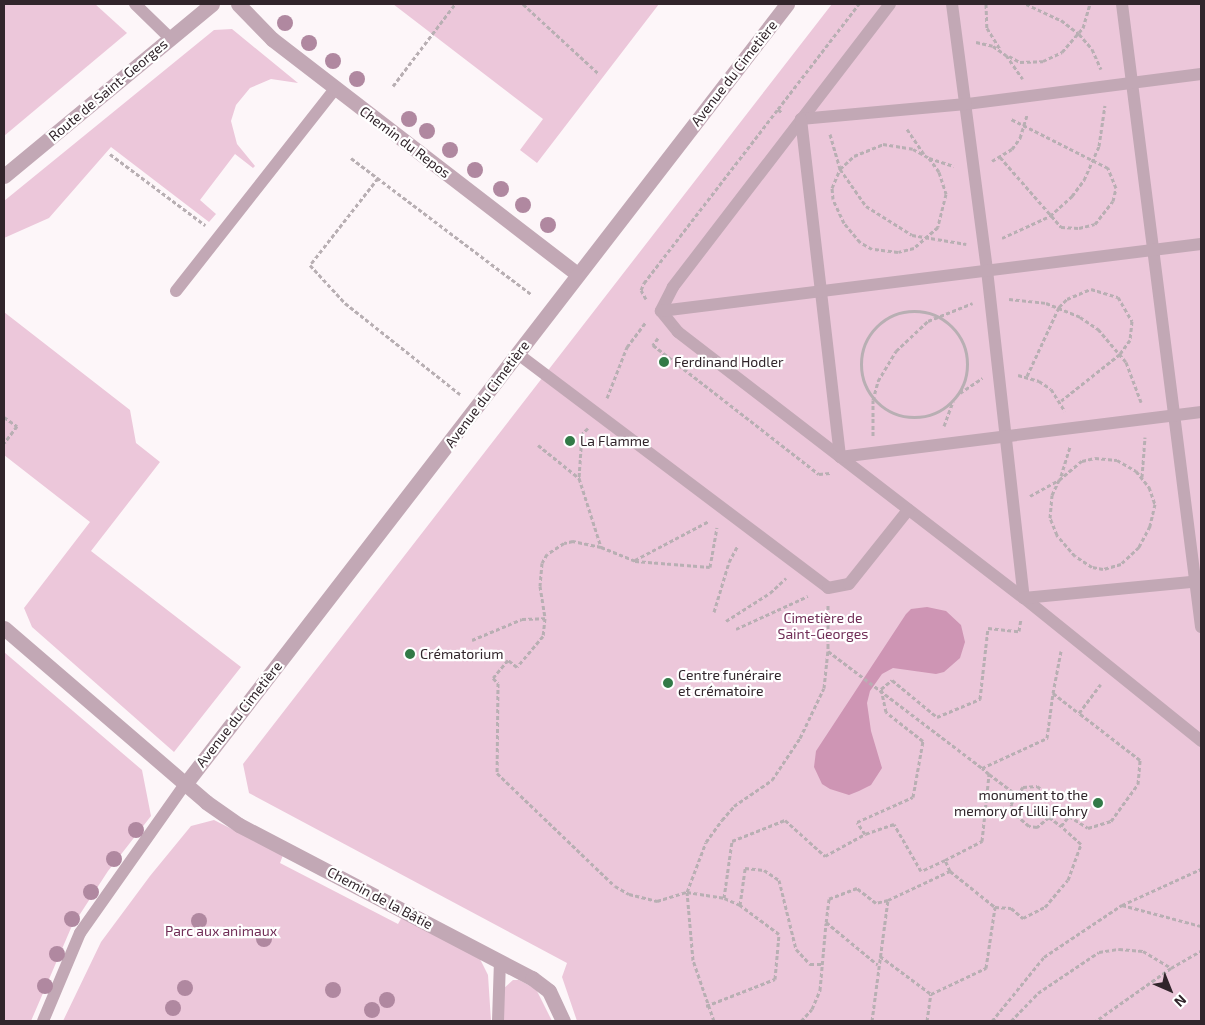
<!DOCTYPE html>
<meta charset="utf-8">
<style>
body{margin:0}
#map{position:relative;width:1205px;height:1025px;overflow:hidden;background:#fdf6f9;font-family:"Exo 2",sans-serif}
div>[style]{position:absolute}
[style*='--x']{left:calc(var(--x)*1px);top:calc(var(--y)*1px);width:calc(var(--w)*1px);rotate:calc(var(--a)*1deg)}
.green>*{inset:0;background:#ecc7da}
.water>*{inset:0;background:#ce95b4}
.path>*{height:3px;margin-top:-1.5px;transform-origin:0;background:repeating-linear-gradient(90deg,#b8afb3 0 4px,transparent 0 6.5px)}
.path>.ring{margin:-1.5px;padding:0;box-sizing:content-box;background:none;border:3px solid #b8afb3;border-radius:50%}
.service>*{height:12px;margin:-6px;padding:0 6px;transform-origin:6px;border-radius:6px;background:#c2a8b5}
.minor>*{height:15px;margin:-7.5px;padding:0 7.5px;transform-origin:7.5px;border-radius:7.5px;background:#c2a8b5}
.tertiary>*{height:15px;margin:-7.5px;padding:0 7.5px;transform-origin:7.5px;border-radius:7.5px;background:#c2a8b5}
.trees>*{width:16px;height:16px;margin:-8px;border-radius:50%;background:#b088a0}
.dots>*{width:14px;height:14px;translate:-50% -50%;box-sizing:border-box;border:2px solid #fff;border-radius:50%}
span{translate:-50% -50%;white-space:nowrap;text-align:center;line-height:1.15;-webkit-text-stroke:4.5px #fff;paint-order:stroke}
.street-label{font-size:14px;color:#31252b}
.poi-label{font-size:14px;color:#31252b}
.left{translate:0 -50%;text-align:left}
.right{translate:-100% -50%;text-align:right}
.park-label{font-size:14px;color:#712e57}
.frame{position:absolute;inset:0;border:5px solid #31252b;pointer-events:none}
.north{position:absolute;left:1145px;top:965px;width:50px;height:50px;-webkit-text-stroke:4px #fff;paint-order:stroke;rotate:136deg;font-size:14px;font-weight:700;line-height:20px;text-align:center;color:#31252b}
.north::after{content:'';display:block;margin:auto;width:18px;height:22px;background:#31252b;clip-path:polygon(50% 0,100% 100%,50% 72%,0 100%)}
</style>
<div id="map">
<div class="green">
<i style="clip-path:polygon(4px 4px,95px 4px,127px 33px,4px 136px)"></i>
<i style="clip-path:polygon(393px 4px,659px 4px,537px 163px,520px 150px,543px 119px)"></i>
<i style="clip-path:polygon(832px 4px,1201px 4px,1201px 1021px,577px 1021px,562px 977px,567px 963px,249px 793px,243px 764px)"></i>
<i style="clip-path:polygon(232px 29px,298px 83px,271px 79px,250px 88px,236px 105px,231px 121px,237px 144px,255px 166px,253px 168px,235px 154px,200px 200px,216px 214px,209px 222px,111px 147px,49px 218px,4px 238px,4px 201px,214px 30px)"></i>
<i style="clip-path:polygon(4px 312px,130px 410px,136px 443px,160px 462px,91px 551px,241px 667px,174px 752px,32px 627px,24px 608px,90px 522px,4px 455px)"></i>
<i style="clip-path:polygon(4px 652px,142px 770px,151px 816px,108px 871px,71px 928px,31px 1021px,4px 1021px)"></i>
<i style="clip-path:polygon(214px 820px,283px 855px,280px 863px,398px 924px,402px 917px,480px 959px,488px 975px,491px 1021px,63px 1021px,101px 942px,150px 876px,191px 826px)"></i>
<i style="clip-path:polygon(513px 980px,519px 980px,536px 989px,552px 1021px,504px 1021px,503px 989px)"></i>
</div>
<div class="water">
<i style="clip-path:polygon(927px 607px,946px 611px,961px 625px,965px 642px,960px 658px,944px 672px,936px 674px,893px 668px,882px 674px,870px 691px,867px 703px,871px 731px,882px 768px,871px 785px,859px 791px,849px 795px,830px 789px,822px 784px,814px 767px,816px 751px,906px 614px,911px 609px)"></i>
</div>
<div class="path">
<i style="--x:523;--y:4;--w:102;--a:42.6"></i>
<i style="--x:986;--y:4;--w:24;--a:88"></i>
<i style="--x:987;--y:28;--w:25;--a:58"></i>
<i style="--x:1026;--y:4;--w:38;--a:25"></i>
<i style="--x:1061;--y:20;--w:23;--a:38"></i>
<i style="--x:1079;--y:34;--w:20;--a:49"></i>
<i style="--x:1092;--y:49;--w:22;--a:66"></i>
<i style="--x:976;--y:42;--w:17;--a:13"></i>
<i style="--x:993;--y:46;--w:16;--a:35"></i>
<i style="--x:1006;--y:55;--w:29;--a:55"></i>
<i style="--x:1009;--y:56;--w:13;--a:29"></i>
<i style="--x:1020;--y:62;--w:23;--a:-2"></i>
<i style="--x:1043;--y:61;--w:21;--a:-25"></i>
<i style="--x:1062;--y:52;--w:32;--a:-49"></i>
<i style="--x:1083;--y:28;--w:25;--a:-74"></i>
<i style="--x:393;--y:86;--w:103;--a:-52.9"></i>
<i style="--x:778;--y:109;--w:133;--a:-52.4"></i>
<i style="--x:907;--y:129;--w:30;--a:56"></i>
<i style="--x:830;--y:134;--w:36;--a:74"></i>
<i style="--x:840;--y:169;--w:45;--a:54.9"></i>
<i style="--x:866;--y:206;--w:54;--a:32.2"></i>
<i style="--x:912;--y:235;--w:55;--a:9.5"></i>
<i style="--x:883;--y:144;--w:30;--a:9"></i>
<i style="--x:913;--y:149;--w:18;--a:29"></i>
<i style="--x:929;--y:158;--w:17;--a:54"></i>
<i style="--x:939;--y:172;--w:23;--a:72"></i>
<i style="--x:946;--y:194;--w:34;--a:104"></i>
<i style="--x:938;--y:227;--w:32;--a:139"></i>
<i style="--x:914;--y:248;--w:16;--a:166"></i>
<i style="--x:898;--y:252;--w:26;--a:-173"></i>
<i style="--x:872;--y:249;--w:14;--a:-150"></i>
<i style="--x:860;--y:242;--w:25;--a:-130"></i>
<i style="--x:844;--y:223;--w:26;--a:-115"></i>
<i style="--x:833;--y:199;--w:11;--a:-95"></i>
<i style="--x:832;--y:188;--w:21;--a:-67"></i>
<i style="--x:840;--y:169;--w:19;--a:-43"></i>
<i style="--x:854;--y:156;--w:31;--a:-22"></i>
<i style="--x:110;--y:154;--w:119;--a:36.8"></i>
<i style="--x:1000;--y:157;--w:93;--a:48.9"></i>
<i style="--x:1061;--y:227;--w:18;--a:3"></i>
<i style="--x:1079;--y:228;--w:16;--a:-14"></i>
<i style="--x:1095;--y:224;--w:29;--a:-52"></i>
<i style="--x:1113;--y:201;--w:13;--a:-77"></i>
<i style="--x:1116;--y:188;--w:22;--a:-112"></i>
<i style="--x:1108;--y:168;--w:109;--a:-153.2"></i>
<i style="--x:351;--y:158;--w:227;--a:37.1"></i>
<i style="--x:929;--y:158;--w:26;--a:18"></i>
<i style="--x:992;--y:161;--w:23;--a:-31"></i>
<i style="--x:1012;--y:149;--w:14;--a:-54"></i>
<i style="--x:1020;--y:138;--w:24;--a:-73"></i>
<i style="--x:378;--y:178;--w:110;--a:128"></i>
<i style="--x:310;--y:265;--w:52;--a:47.4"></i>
<i style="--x:345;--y:303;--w:147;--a:38.4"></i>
<i style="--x:1002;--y:238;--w:53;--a:-24.6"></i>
<i style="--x:1050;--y:216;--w:30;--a:-42"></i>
<i style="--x:1072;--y:196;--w:20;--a:-53"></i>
<i style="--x:1084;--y:180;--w:37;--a:-66"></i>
<i style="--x:1099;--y:146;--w:41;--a:-81.7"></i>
<i style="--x:646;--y:299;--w:10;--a:-119"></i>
<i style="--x:641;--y:290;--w:8;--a:-67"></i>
<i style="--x:644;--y:283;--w:220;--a:-52.4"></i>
<i style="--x:778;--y:109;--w:6;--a:45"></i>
<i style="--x:1009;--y:299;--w:37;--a:6"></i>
<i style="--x:1046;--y:303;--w:37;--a:22"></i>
<i style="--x:1080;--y:317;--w:22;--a:34"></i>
<i style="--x:1098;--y:329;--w:43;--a:49.7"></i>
<i style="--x:1126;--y:362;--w:43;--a:69.4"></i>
<i class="ring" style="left:861px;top:311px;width:103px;height:103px"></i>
<i style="--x:658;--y:338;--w:9;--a:126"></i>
<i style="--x:653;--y:345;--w:210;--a:37.9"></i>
<i style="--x:819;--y:474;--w:11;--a:-5"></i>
<i style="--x:1018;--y:375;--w:22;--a:16"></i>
<i style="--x:1039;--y:381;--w:14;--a:34"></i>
<i style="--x:1051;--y:389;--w:26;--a:58"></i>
<i style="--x:1027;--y:376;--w:76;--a:-65.1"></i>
<i style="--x:1059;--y:307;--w:11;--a:-45"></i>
<i style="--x:1067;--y:299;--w:26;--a:-23"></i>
<i style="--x:1091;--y:289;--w:28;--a:17"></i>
<i style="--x:1118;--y:297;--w:28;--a:60"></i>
<i style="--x:1132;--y:321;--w:19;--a:96"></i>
<i style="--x:1130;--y:340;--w:17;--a:126"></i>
<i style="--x:1120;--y:354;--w:75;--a:141.5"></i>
<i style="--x:960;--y:393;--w:27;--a:-34"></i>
<i style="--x:607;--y:398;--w:55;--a:-68.6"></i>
<i style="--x:627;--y:347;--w:31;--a:-53"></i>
<i style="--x:4;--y:417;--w:16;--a:35"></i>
<i style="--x:17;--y:426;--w:21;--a:127"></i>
<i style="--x:944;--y:426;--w:27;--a:-70"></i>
<i style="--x:588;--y:428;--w:8;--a:135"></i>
<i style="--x:582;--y:434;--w:44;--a:93.9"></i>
<i style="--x:579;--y:478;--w:72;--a:72.3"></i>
<i style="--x:601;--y:547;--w:37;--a:22"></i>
<i style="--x:635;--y:561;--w:75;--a:4.6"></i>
<i style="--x:710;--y:567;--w:40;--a:-80"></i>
<i style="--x:873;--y:436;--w:36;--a:-90"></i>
<i style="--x:873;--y:400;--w:20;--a:-75"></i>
<i style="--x:878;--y:381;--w:35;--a:-59"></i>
<i style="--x:896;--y:351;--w:44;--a:-43.2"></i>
<i style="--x:928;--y:321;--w:48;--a:-21.8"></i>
<i style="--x:538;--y:445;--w:53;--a:38.8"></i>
<i style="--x:1095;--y:458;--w:22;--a:5"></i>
<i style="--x:1117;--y:460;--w:22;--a:30"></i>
<i style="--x:1136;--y:471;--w:21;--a:51"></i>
<i style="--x:1149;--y:487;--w:18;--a:71"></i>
<i style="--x:1155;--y:504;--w:23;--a:103"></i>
<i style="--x:1150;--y:526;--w:24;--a:118"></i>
<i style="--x:1139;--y:547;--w:25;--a:137"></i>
<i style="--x:1121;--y:564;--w:19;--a:164"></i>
<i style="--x:1103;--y:569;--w:11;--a:-170"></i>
<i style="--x:1092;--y:567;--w:20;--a:-147"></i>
<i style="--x:1075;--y:556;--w:28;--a:-131"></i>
<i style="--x:1057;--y:535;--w:18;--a:-112"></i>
<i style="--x:1050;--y:518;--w:23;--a:-85"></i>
<i style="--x:1052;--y:495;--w:17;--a:-65"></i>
<i style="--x:1059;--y:480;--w:30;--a:-40"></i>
<i style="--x:1082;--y:461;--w:13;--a:-13"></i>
<i style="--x:1061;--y:476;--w:31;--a:-73"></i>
<i style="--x:1142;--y:477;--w:40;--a:-85.7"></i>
<i style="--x:1030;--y:496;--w:31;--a:-29"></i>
<i style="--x:601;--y:547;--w:29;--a:-168"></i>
<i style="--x:573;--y:541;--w:9;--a:167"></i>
<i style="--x:564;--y:543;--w:20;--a:147"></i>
<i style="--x:547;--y:554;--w:10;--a:119"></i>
<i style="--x:542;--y:563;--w:23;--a:95"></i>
<i style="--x:540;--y:586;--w:32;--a:81"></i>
<i style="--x:545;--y:618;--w:18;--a:96"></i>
<i style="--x:543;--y:636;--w:40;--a:130"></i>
<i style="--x:517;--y:667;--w:11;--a:-142"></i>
<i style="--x:508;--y:660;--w:23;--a:130"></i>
<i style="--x:493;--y:678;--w:7;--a:45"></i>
<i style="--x:498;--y:683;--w:90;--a:90.6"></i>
<i style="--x:497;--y:773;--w:163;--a:43.8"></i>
<i style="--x:615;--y:886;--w:16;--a:30"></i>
<i style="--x:629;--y:894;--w:29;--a:14"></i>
<i style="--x:657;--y:901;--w:31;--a:-17"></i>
<i style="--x:687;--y:892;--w:53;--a:-69.2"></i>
<i style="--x:706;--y:842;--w:27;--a:-54"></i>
<i style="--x:722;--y:820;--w:18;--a:-49"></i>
<i style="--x:734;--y:806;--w:46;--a:-34.4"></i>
<i style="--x:772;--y:780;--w:50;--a:-56.3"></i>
<i style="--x:800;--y:738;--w:55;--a:-64.4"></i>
<i style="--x:824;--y:688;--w:37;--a:-84"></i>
<i style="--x:635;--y:560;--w:84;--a:-27.8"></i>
<i style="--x:828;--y:605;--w:46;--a:90"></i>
<i style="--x:828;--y:651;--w:193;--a:37.2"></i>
<i style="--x:982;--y:768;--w:72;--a:-24.8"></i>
<i style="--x:1047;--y:738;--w:45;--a:-82.4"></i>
<i style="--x:714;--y:612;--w:52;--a:-73.3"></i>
<i style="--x:729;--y:562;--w:19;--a:-62"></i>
<i style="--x:726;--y:621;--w:52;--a:-32.5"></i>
<i style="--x:770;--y:593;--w:22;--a:-43"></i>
<i style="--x:736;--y:629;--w:79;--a:-24.6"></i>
<i style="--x:472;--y:640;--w:54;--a:-22.8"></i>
<i style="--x:522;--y:619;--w:23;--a:-2"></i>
<i style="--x:1061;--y:651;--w:43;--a:100.8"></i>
<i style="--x:1053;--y:693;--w:33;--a:38"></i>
<i style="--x:1079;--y:713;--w:36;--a:-53"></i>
<i style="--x:989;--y:774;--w:35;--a:37"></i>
<i style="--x:1017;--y:795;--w:10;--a:-53"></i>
<i style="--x:1023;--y:787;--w:14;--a:-4"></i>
<i style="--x:1037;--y:786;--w:19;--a:36"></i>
<i style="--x:1052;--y:797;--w:9;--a:77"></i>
<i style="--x:1054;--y:806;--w:12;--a:114"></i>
<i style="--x:1049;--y:817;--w:16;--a:140"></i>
<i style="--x:1037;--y:827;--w:8;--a:-173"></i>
<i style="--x:1029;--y:826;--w:21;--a:-139"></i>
<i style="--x:1013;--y:812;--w:8;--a:-104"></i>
<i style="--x:1011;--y:804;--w:11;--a:-56"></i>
<i style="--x:1049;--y:817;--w:15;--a:37"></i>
<i style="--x:945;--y:860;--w:42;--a:-27.2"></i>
<i style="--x:982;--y:841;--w:67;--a:-84"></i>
<i style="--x:989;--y:774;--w:9;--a:-139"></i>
<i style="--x:950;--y:871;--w:12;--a:-114"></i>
<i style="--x:945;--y:860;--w:26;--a:155"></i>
<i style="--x:921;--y:871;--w:54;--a:-119.9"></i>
<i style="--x:894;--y:824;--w:31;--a:161"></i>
<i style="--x:865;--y:834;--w:14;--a:-124"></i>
<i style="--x:857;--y:822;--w:61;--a:-24.1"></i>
<i style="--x:913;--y:797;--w:57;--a:-79.9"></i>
<i style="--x:923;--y:741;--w:47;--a:-141.9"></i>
<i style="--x:886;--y:712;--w:24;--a:-102"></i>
<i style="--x:881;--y:689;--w:14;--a:-39"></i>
<i style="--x:892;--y:680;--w:58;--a:39.4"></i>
<i style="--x:937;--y:717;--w:47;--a:-22.7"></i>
<i style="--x:980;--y:699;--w:71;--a:-83.6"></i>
<i style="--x:988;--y:628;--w:31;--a:6"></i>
<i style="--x:1019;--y:631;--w:12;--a:-81"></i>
<i style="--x:888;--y:900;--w:68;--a:-25.1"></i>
<i style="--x:950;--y:871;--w:58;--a:38.7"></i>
<i style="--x:740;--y:905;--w:37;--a:-82"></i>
<i style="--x:745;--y:868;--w:19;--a:6"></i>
<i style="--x:764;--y:870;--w:18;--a:34"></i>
<i style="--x:779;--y:880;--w:71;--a:76.2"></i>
<i style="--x:796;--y:949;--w:21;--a:47"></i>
<i style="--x:810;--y:964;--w:12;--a:0"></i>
<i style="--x:1122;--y:905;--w:82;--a:14.9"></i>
<i style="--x:880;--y:956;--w:64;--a:36.7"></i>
<i style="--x:1171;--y:968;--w:34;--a:-30"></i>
<i style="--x:706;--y:1006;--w:74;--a:-21.4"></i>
<i style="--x:775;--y:979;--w:45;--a:-84.9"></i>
<i style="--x:779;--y:934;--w:49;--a:-143.4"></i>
<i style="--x:740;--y:905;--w:17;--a:-156"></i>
<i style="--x:714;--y:1021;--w:65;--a:-109"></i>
<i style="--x:693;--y:960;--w:68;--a:-95"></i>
<i style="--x:687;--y:892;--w:37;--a:9"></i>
<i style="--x:724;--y:898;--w:58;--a:-82"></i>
<i style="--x:732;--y:841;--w:57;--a:-21.6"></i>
<i style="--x:785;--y:820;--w:54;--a:42"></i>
<i style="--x:825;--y:856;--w:46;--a:-28.8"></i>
<i style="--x:801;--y:1021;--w:16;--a:-47"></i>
<i style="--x:812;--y:1009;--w:21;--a:-67"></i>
<i style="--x:820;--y:990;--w:67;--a:-84.9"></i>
<i style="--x:872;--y:1021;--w:122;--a:-82.5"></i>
<i style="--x:888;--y:900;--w:12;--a:166"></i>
<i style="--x:876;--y:903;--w:24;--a:-142"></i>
<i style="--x:857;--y:888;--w:30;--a:159"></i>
<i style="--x:829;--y:899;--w:23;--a:97"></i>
<i style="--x:826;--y:922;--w:67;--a:39.6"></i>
<i style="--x:927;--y:1021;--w:27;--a:-82"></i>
<i style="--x:931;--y:994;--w:61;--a:-25.3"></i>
<i style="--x:986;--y:968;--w:62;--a:-81.6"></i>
<i style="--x:995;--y:907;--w:16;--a:4"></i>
<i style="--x:1011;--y:908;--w:16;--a:40"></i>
<i style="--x:1023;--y:918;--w:25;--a:-27"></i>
<i style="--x:1045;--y:907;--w:35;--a:-50"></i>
<i style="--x:1068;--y:880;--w:38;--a:-70"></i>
<i style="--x:1081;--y:844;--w:27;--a:-138"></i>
<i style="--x:1061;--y:826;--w:13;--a:-51"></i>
<i style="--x:1069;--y:816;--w:22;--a:32"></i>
<i style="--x:1088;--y:828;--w:24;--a:-17"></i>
<i style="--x:1111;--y:821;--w:46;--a:-53.9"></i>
<i style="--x:1138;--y:784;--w:24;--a:-85"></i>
<i style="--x:1140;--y:760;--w:77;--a:-142.4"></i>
<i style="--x:992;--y:1021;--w:82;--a:-50.9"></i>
<i style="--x:1044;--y:957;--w:94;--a:-33.7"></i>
<i style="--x:1122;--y:905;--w:87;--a:-24.5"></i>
<i style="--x:1011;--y:1021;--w:39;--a:-46"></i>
<i style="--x:1038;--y:993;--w:73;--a:-33.9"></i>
<i style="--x:1099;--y:952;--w:20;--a:-9"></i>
<i style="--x:1119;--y:949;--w:24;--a:5"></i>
<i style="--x:1143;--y:951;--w:33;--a:31"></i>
<i style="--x:1171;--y:968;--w:92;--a:144.8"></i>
</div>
<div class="service">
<i style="--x:135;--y:4;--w:49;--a:44.2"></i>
<i style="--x:890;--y:4;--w:357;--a:127.5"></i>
<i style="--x:673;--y:287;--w:27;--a:117"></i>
<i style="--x:661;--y:311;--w:27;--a:51"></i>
<i style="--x:678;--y:332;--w:436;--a:37.6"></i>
<i style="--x:1024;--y:598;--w:228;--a:38.9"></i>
<i style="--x:952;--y:4;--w:268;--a:82.5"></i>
<i style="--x:987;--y:270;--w:330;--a:83.6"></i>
<i style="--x:1024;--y:598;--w:178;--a:-5.5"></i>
<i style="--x:1122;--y:4;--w:628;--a:82.77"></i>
<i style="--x:1201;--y:74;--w:237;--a:172.7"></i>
<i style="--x:966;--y:104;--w:166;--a:174.8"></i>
<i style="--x:801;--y:119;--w:340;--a:83.4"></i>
<i style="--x:840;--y:457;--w:364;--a:-7.1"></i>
<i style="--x:176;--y:291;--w:257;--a:-51.8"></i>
<i style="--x:661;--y:311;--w:544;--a:-7.07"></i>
<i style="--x:518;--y:354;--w:388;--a:37"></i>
<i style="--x:828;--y:588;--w:21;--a:-11"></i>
<i style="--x:849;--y:584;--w:95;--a:-51.4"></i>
<i style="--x:43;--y:1021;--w:95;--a:-67.2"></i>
<i style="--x:80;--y:933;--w:184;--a:-54.8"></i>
<i style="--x:498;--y:1021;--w:60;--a:-88.1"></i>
</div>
<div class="minor">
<i style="--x:238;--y:4;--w:49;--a:45.8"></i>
<i style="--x:272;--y:39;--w:385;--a:37.6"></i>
<i style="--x:4;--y:628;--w:267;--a:40.7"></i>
<i style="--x:206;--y:802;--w:40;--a:34.9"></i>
<i style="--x:239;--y:825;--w:331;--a:27.6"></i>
<i style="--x:532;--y:978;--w:21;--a:37"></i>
<i style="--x:549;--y:991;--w:33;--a:65"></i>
<i style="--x:186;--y:783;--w:984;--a:-52.35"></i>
</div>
<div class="tertiary">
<i style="--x:4;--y:176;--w:270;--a:-39.6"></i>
</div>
<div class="trees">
<i style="left:285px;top:23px"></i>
<i style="left:309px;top:43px"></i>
<i style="left:333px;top:61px"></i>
<i style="left:357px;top:79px"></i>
<i style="left:409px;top:119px"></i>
<i style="left:427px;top:131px"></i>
<i style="left:450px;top:150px"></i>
<i style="left:475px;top:170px"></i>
<i style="left:501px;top:189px"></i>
<i style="left:523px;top:205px"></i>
<i style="left:548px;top:225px"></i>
<i style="left:136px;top:830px"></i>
<i style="left:114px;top:859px"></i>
<i style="left:91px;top:892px"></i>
<i style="left:72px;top:919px"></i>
<i style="left:199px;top:921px"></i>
<i style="left:264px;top:939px"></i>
<i style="left:57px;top:954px"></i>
<i style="left:45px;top:986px"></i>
<i style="left:185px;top:988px"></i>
<i style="left:333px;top:990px"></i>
<i style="left:387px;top:1000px"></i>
<i style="left:173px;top:1008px"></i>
<i style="left:372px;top:1010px"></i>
</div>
<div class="dots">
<i style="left:664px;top:362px;background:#327a47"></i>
<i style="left:570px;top:441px;background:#327a47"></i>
<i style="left:410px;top:654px;background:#327a47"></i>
<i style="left:668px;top:683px;background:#327a47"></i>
<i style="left:1098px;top:803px;background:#327a47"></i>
</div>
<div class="street-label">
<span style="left:734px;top:73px;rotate:-52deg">Avenue du Cimetière</span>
<span style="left:108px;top:90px;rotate:-40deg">Route de Saint-Georges</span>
<span style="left:405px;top:142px;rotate:37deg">Chemin du Repos</span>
<span style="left:487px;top:394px;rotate:-53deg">Avenue du Cimetière</span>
<span style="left:239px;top:714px;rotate:-52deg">Avenue du Cimetière</span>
<span style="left:380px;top:898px;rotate:28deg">Chemin de la Bâtie</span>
</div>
<div class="poi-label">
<span class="left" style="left:674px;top:362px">Ferdinand Hodler</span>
<span class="left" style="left:580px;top:441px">La Flamme</span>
<span class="left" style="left:420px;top:654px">Crématorium</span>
<span class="left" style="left:678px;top:683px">Centre funéraire<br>et crématoire</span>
<span class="right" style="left:1088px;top:803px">monument to the<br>memory of Lilli Fohry</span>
</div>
<div class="park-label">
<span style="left:823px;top:626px">Cimetière de<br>Saint-Georges</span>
<span style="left:221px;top:931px">Parc aux animaux</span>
</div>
<div class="frame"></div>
<div class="north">N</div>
</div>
